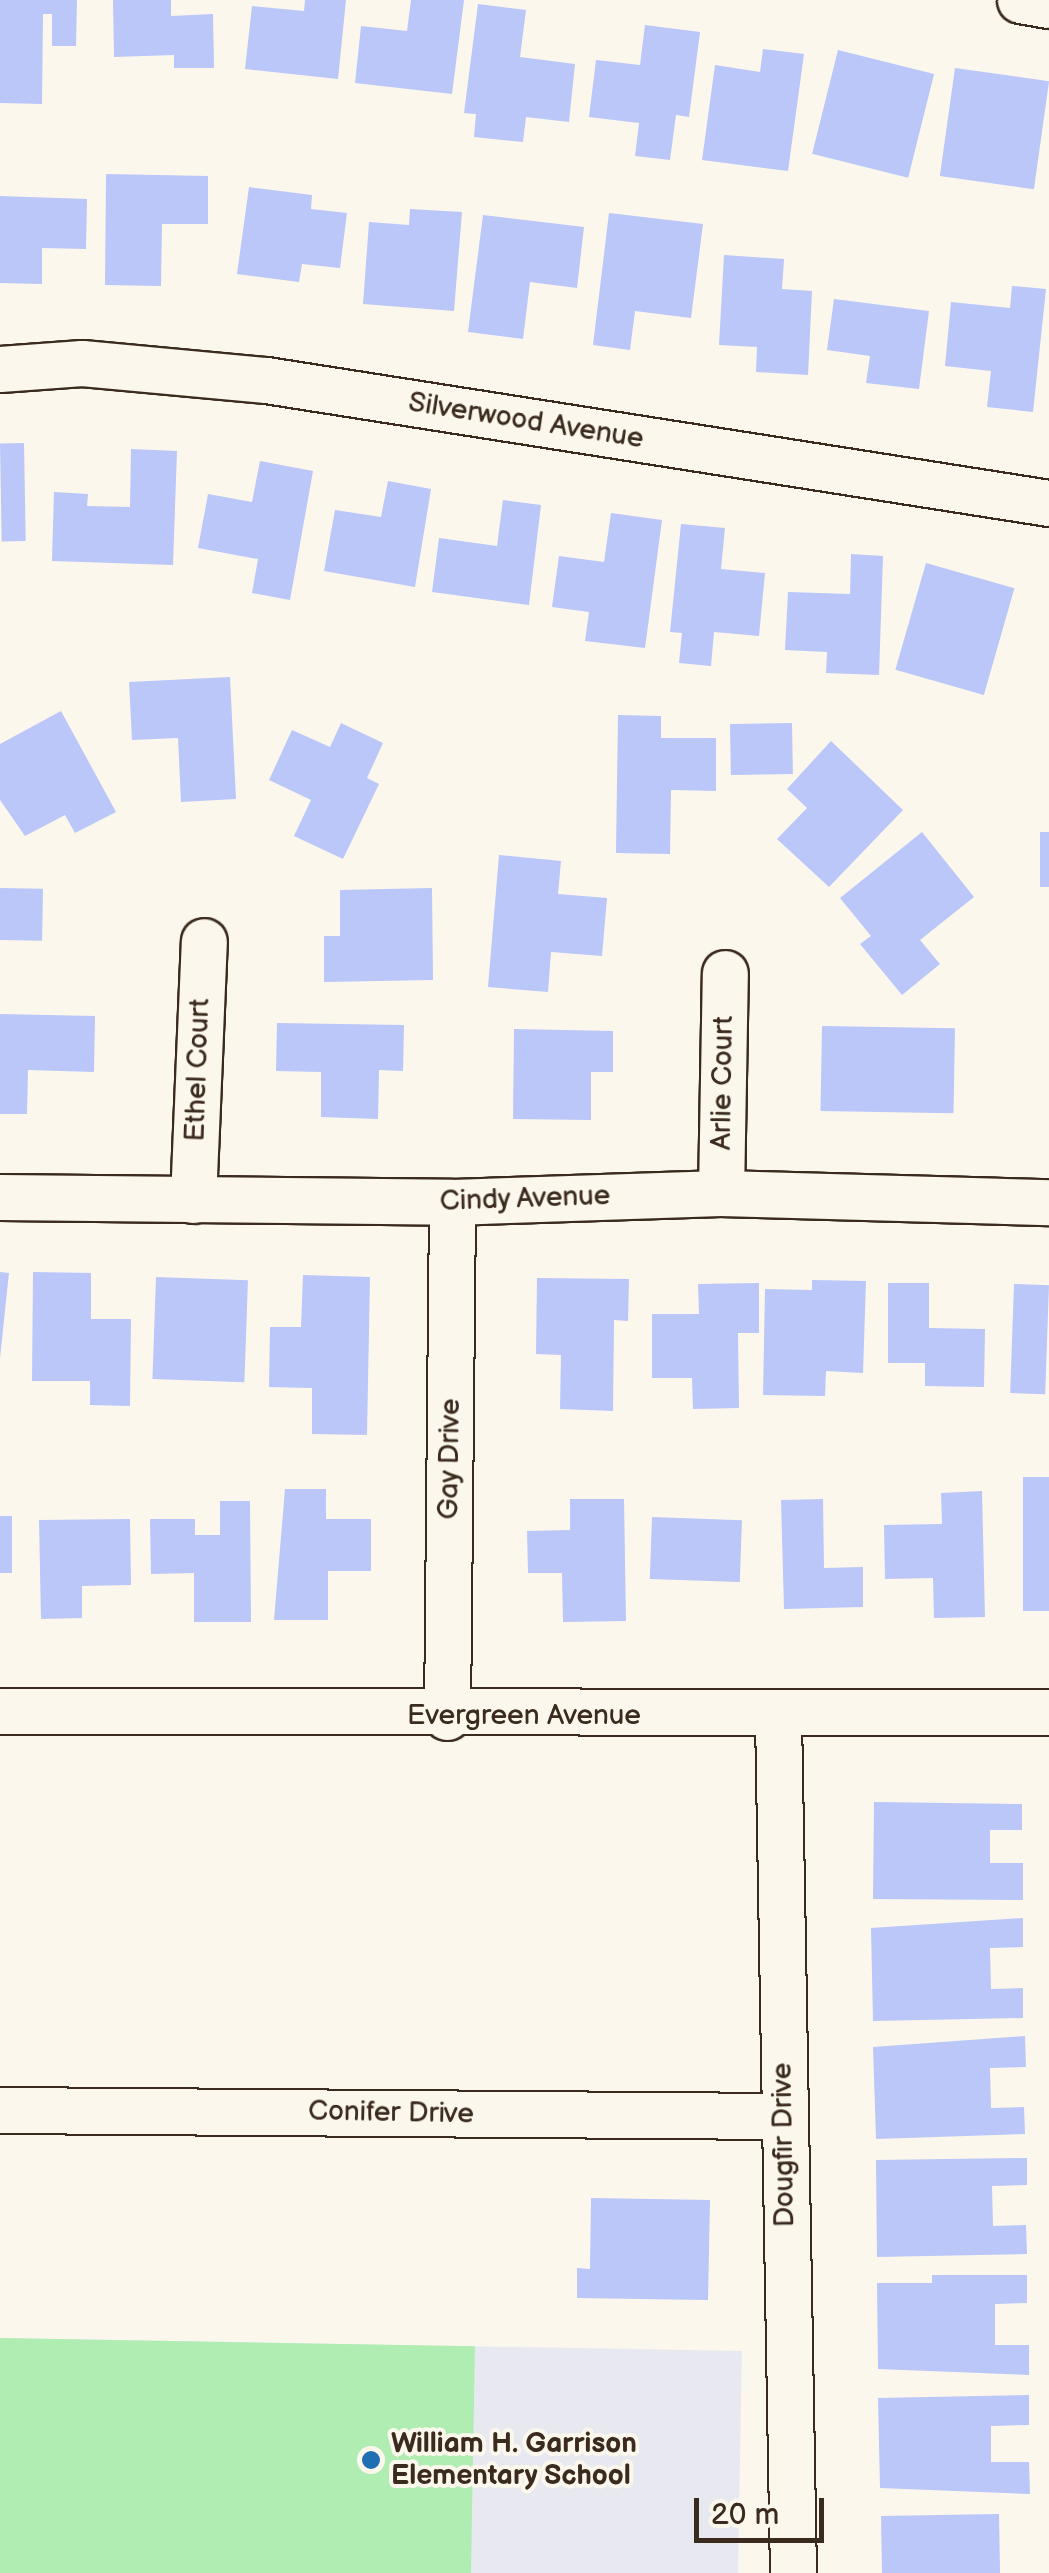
<!DOCTYPE html>
<style>
body{margin:0}
#map{position:relative;width:1049px;height:2573px;overflow:hidden;background:#fbf7ec;font-family:"Balsamiq Sans",sans-serif}
div>[style]{position:absolute}
[style*='--x']{left:calc(var(--x)*1px);top:calc(var(--y)*1px);width:calc(var(--w)*1px);rotate:calc(var(--a)*1deg)}
.built>*{inset:0;background:#e8e9f0;transform-origin:0 0}
.green>*{inset:0;background:#afedb3;transform-origin:0 0}
.building>*{inset:0;background:#bac7f8;transform-origin:0 0}
.roads{filter:drop-shadow(2px 0 #3b2a1e) drop-shadow(-2px 0 #3b2a1e) drop-shadow(0 2px #3b2a1e) drop-shadow(0 -2px #3b2a1e)}
.street>*{height:45px;margin:-22.5px;padding:0 22.5px;transform-origin:22.5px;border-radius:22.5px;background:#fbf7ec}
.dots>*{width:28px;height:28px;translate:-50% -50%;box-sizing:border-box;border:5px solid #fbf7ec;border-radius:50%}
span{translate:-50% -50%;white-space:nowrap;text-align:center;line-height:1.15;-webkit-text-stroke:8px #fbf7ec;paint-order:stroke}
.street-label{font-size:28px;color:#3b2a1e}
.poi-label{font-size:28px;color:#3b2a1e;font-weight:700}
.left{translate:0 -50%;text-align:left}
.scale{position:absolute;left:694px;top:2498px;width:130px;height:45px;box-sizing:border-box;border:5px solid #3b2a1e;border-top:0;padding-left:12px;font-size:30px;line-height:35px;white-space:nowrap;color:#3b2a1e;-webkit-text-stroke:8px #fbf7ec;paint-order:stroke}
</style>
<div id="map">
<div class="built">
<i style="left:0;top:2338px;width:742px;height:235px;rotate:1deg"></i>
</div>
<div class="green">
<i style="left:0;top:2338px;width:475px;height:235px;rotate:1deg"></i>
</div>
<div class="building">
<i style="clip-path:polygon(0 0,77px 0,76px 46px,52px 46px,52px 14px,43px 14px,42px 104px,0 103px)"></i>
<i style="clip-path:polygon(113px 0,171px 0,171px 16px,213px 14px,214px 68px,174px 68px,174px 55px,114px 57px)"></i>
<i style="clip-path:polygon(305px 0,346px 0,338px 79px,245px 69px,252px 6px,304px 11px)"></i>
<i style="clip-path:polygon(411px 0,464px 0,452px 94px,355px 83px,361px 26px,407px 31px)"></i>
<i style="clip-path:polygon(478px 4px,526px 10px,520px 57px,575px 64px,569px 122px,526px 117px,523px 142px,474px 137px,476px 114px,464px 113px)"></i>
<i style="clip-path:polygon(645px 25px,700px 32px,689px 117px,676px 115px,670px 160px,635px 156px,639px 123px,589px 117px,596px 60px,640px 65px)"></i>
<i style="clip-path:polygon(763px 49px,804px 54px,788px 171px,702px 160px,715px 65px,760px 72px)"></i>
<i style="left:838px;top:50px;width:99px;height:107px;rotate:14deg"></i>
<i style="left:955px;top:68px;width:95px;height:109px;rotate:8deg"></i>
<i style="clip-path:polygon(106px 174px,208px 176px,208px 224px,162px 224px,161px 286px,105px 285px)"></i>
<i style="clip-path:polygon(249px 187px,312px 195px,311px 209px,347px 213px,340px 268px,302px 264px,299px 282px,237px 274px)"></i>
<i style="clip-path:polygon(0 196px,87px 199px,86px 249px,42px 248px,42px 284px,0 283px)"></i>
<i style="clip-path:polygon(410px 209px,462px 212px,454px 311px,363px 304px,369px 222px,409px 225px)"></i>
<i style="clip-path:polygon(609px 213px,703px 224px,691px 318px,635px 311px,630px 350px,593px 345px)"></i>
<i style="clip-path:polygon(483px 215px,584px 227px,577px 288px,530px 282px,523px 339px,468px 332px)"></i>
<i style="clip-path:polygon(724px 255px,784px 259px,782px 289px,812px 291px,808px 375px,756px 372px,757px 347px,719px 345px)"></i>
<i style="clip-path:polygon(1012px 286px,1046px 289px,1033px 412px,987px 407px,991px 371px,945px 366px,951px 302px,1010px 308px)"></i>
<i style="clip-path:polygon(834px 299px,929px 311px,919px 389px,866px 383px,870px 356px,827px 350px)"></i>
<i style="left:24px;top:443px;width:98px;height:24px;rotate:89deg"></i>
<i style="clip-path:polygon(131px 449px,177px 451px,173px 565px,52px 561px,54px 492px,88px 494px,87px 506px,130px 507px)"></i>
<i style="clip-path:polygon(260px 461px,313px 471px,290px 600px,252px 593px,258px 559px,198px 548px,208px 494px,252px 502px)"></i>
<i style="clip-path:polygon(388px 481px,431px 489px,415px 587px,324px 571px,335px 510px,381px 517px)"></i>
<i style="clip-path:polygon(503px 500px,541px 505px,529px 605px,432px 592px,439px 538px,497px 546px)"></i>
<i style="clip-path:polygon(611px 513px,662px 520px,645px 648px,585px 641px,589px 612px,552px 607px,559px 556px,604px 562px)"></i>
<i style="clip-path:polygon(681px 524px,725px 528px,721px 569px,765px 573px,759px 636px,714px 632px,711px 666px,679px 663px,682px 633px,670px 632px)"></i>
<i style="clip-path:polygon(851px 554px,883px 556px,879px 675px,826px 673px,827px 652px,785px 650px,788px 592px,850px 594px)"></i>
<i style="left:926px;top:563px;width:92px;height:111px;rotate:16deg"></i>
<i style="clip-path:polygon(230px 677px,236px 799px,181px 802px,178px 738px,132px 740px,129px 682px)"></i>
<i style="clip-path:polygon(61px 711px,116px 812px,75px 833px,65px 815px,25px 836px,0 800px,0 744px)"></i>
<i style="clip-path:polygon(618px 715px,661px 716px,661px 738px,716px 738px,716px 791px,671px 790px,670px 854px,616px 853px)"></i>
<i style="clip-path:polygon(341px 723px,383px 743px,367px 778px,379px 784px,343px 859px,294px 836px,311px 800px,269px 780px,292px 730px,330px 747px)"></i>
<i style="left:792px;top:723px;width:51px;height:62px;rotate:89deg"></i>
<i style="clip-path:polygon(831px 741px,903px 810px,829px 887px,777px 839px,807px 808px,787px 789px)"></i>
<i style="clip-path:polygon(922px 832px,974px 897px,920px 940px,940px 964px,902px 995px,860px 944px,871px 936px,840px 898px)"></i>
<i style="left:1040px;top:832px;width:9px;height:55px"></i>
<i style="clip-path:polygon(499px 855px,561px 861px,558px 894px,607px 898px,602px 956px,551px 952px,548px 992px,488px 987px)"></i>
<i style="left:0;top:888px;width:43px;height:52px;rotate:1deg"></i>
<i style="clip-path:polygon(432px 888px,433px 980px,324px 982px,324px 936px,340px 936px,340px 890px)"></i>
<i style="clip-path:polygon(0 1014px,95px 1016px,94px 1072px,28px 1070px,27px 1114px,0 1114px)"></i>
<i style="clip-path:polygon(277px 1023px,404px 1025px,403px 1071px,379px 1070px,378px 1119px,321px 1117px,321px 1072px,276px 1071px)"></i>
<i style="left:822px;top:1026px;width:133px;height:85px;rotate:1deg"></i>
<i style="clip-path:polygon(514px 1029px,613px 1031px,613px 1072px,591px 1072px,591px 1120px,513px 1119px)"></i>
<i style="left:0;top:1272px;width:9px;height:130px;rotate:6deg"></i>
<i style="clip-path:polygon(33px 1272px,91px 1273px,91px 1319px,131px 1319px,130px 1406px,90px 1405px,90px 1381px,32px 1381px)"></i>
<i style="clip-path:polygon(303px 1275px,370px 1277px,367px 1435px,312px 1434px,312px 1388px,269px 1387px,270px 1327px,301px 1327px)"></i>
<i style="left:156px;top:1277px;width:92px;height:102px;rotate:2deg"></i>
<i style="clip-path:polygon(537px 1278px,629px 1279px,628px 1321px,614px 1320px,613px 1411px,560px 1409px,561px 1355px,536px 1354px)"></i>
<i style="clip-path:polygon(812px 1280px,866px 1281px,863px 1373px,826px 1371px,825px 1396px,763px 1395px,765px 1289px,812px 1290px)"></i>
<i style="clip-path:polygon(759px 1283px,759px 1333px,738px 1333px,739px 1408px,693px 1409px,692px 1378px,652px 1378px,652px 1314px,699px 1314px,698px 1284px)"></i>
<i style="clip-path:polygon(888px 1283px,929px 1283px,929px 1328px,985px 1329px,984px 1387px,925px 1386px,925px 1363px,888px 1363px)"></i>
<i style="left:1014px;top:1284px;width:35px;height:109px;rotate:2deg"></i>
<i style="left:1023px;top:1477px;width:26px;height:134px"></i>
<i style="clip-path:polygon(285px 1489px,326px 1489px,326px 1519px,371px 1519px,371px 1571px,328px 1571px,328px 1620px,274px 1620px)"></i>
<i style="clip-path:polygon(982px 1491px,985px 1617px,934px 1618px,933px 1578px,885px 1579px,884px 1525px,942px 1524px,941px 1493px)"></i>
<i style="clip-path:polygon(570px 1499px,624px 1499px,626px 1621px,563px 1622px,562px 1573px,528px 1573px,527px 1531px,570px 1530px)"></i>
<i style="clip-path:polygon(823px 1499px,824px 1568px,863px 1567px,863px 1607px,784px 1609px,781px 1500px)"></i>
<i style="clip-path:polygon(220px 1501px,250px 1501px,251px 1622px,194px 1622px,194px 1573px,151px 1574px,150px 1519px,195px 1519px,195px 1535px,220px 1535px)"></i>
<i style="left:0;top:1516px;width:12px;height:57px"></i>
<i style="left:652px;top:1517px;width:90px;height:62px;rotate:2deg"></i>
<i style="clip-path:polygon(130px 1519px,131px 1585px,82px 1586px,82px 1618px,41px 1619px,39px 1520px)"></i>
<i style="clip-path:polygon(874px 1802px,1022px 1804px,1022px 1830px,990px 1830px,990px 1863px,1023px 1863px,1023px 1900px,873px 1899px)"></i>
<i style="clip-path:polygon(1023px 1918px,1023px 1947px,990px 1948px,991px 1989px,1023px 1988px,1023px 2018px,873px 2021px,871px 1928px)"></i>
<i style="clip-path:polygon(1025px 2036px,1026px 2067px,990px 2068px,991px 2108px,1024px 2107px,1025px 2134px,876px 2139px,873px 2047px)"></i>
<i style="clip-path:polygon(1027px 2158px,1027px 2185px,992px 2186px,993px 2226px,1026px 2225px,1027px 2254px,877px 2257px,876px 2160px)"></i>
<i style="clip-path:polygon(591px 2198px,710px 2200px,708px 2300px,577px 2298px,577px 2268px,590px 2269px)"></i>
<i style="clip-path:polygon(932px 2275px,1027px 2275px,1027px 2303px,995px 2304px,995px 2345px,1029px 2345px,1029px 2375px,878px 2369px,877px 2283px,932px 2283px)"></i>
<i style="clip-path:polygon(1029px 2395px,1029px 2425px,991px 2426px,991px 2462px,1029px 2462px,1030px 2494px,880px 2488px,878px 2398px)"></i>
<i style="left:999px;top:2514px;width:59px;height:118px;rotate:89deg"></i>
</div>
<div class="roads">
<div class="street">
<i style="--x:1020;--y:0;--w:29;--a:10"></i>
<i style="--x:0;--y:369;--w:82;--a:-4.2"></i>
<i style="--x:82;--y:363;--w:185;--a:5.3"></i>
<i style="--x:266;--y:380;--w:793;--a:8.93"></i>
<i style="--x:721;--y:1193;--w:220;--a:-89"></i>
<i style="--x:0;--y:1197;--w:452;--a:0.6"></i>
<i style="--x:452;--y:1202;--w:269;--a:-1.9"></i>
<i style="--x:721;--y:1193;--w:328;--a:1.6"></i>
<i style="--x:193;--y:1200;--w:259;--a:-87.6"></i>
<i style="--x:0;--y:1711;--w:1049;--a:0.05"></i>
<i style="--x:778;--y:1716;--w:857;--a:89"></i>
<i style="--x:447;--y:1717;--w:515;--a:-89.44"></i>
<i style="--x:0;--y:2110;--w:783;--a:0.44"></i>
</div>
</div>
<div class="dots">
<i style="left:371px;top:2460px;background:#1f6fb2"></i>
</div>
<div class="street-label">
<span style="left:526px;top:421px;rotate:9deg">Silverwood Avenue</span>
<span style="left:198px;top:1070px;rotate:-88deg">Ethel Court</span>
<span style="left:723px;top:1083px;rotate:-89deg">Arlie Court</span>
<span style="left:525px;top:1199px;rotate:-2deg">Cindy Avenue</span>
<span style="left:450px;top:1459px;rotate:-89deg">Gay Drive</span>
<span style="left:524px;top:1716px">Evergreen Avenue</span>
<span style="left:391px;top:2113px;rotate:1deg">Conifer Drive</span>
<span style="left:784px;top:2145px;rotate:-91deg">Dougfir Drive</span>
</div>
<div class="poi-label">
<span class="left" style="left:391px;top:2460px">William H. Garrison<br>Elementary School</span>
</div>
<div class="scale">20 m</div>
</div>
